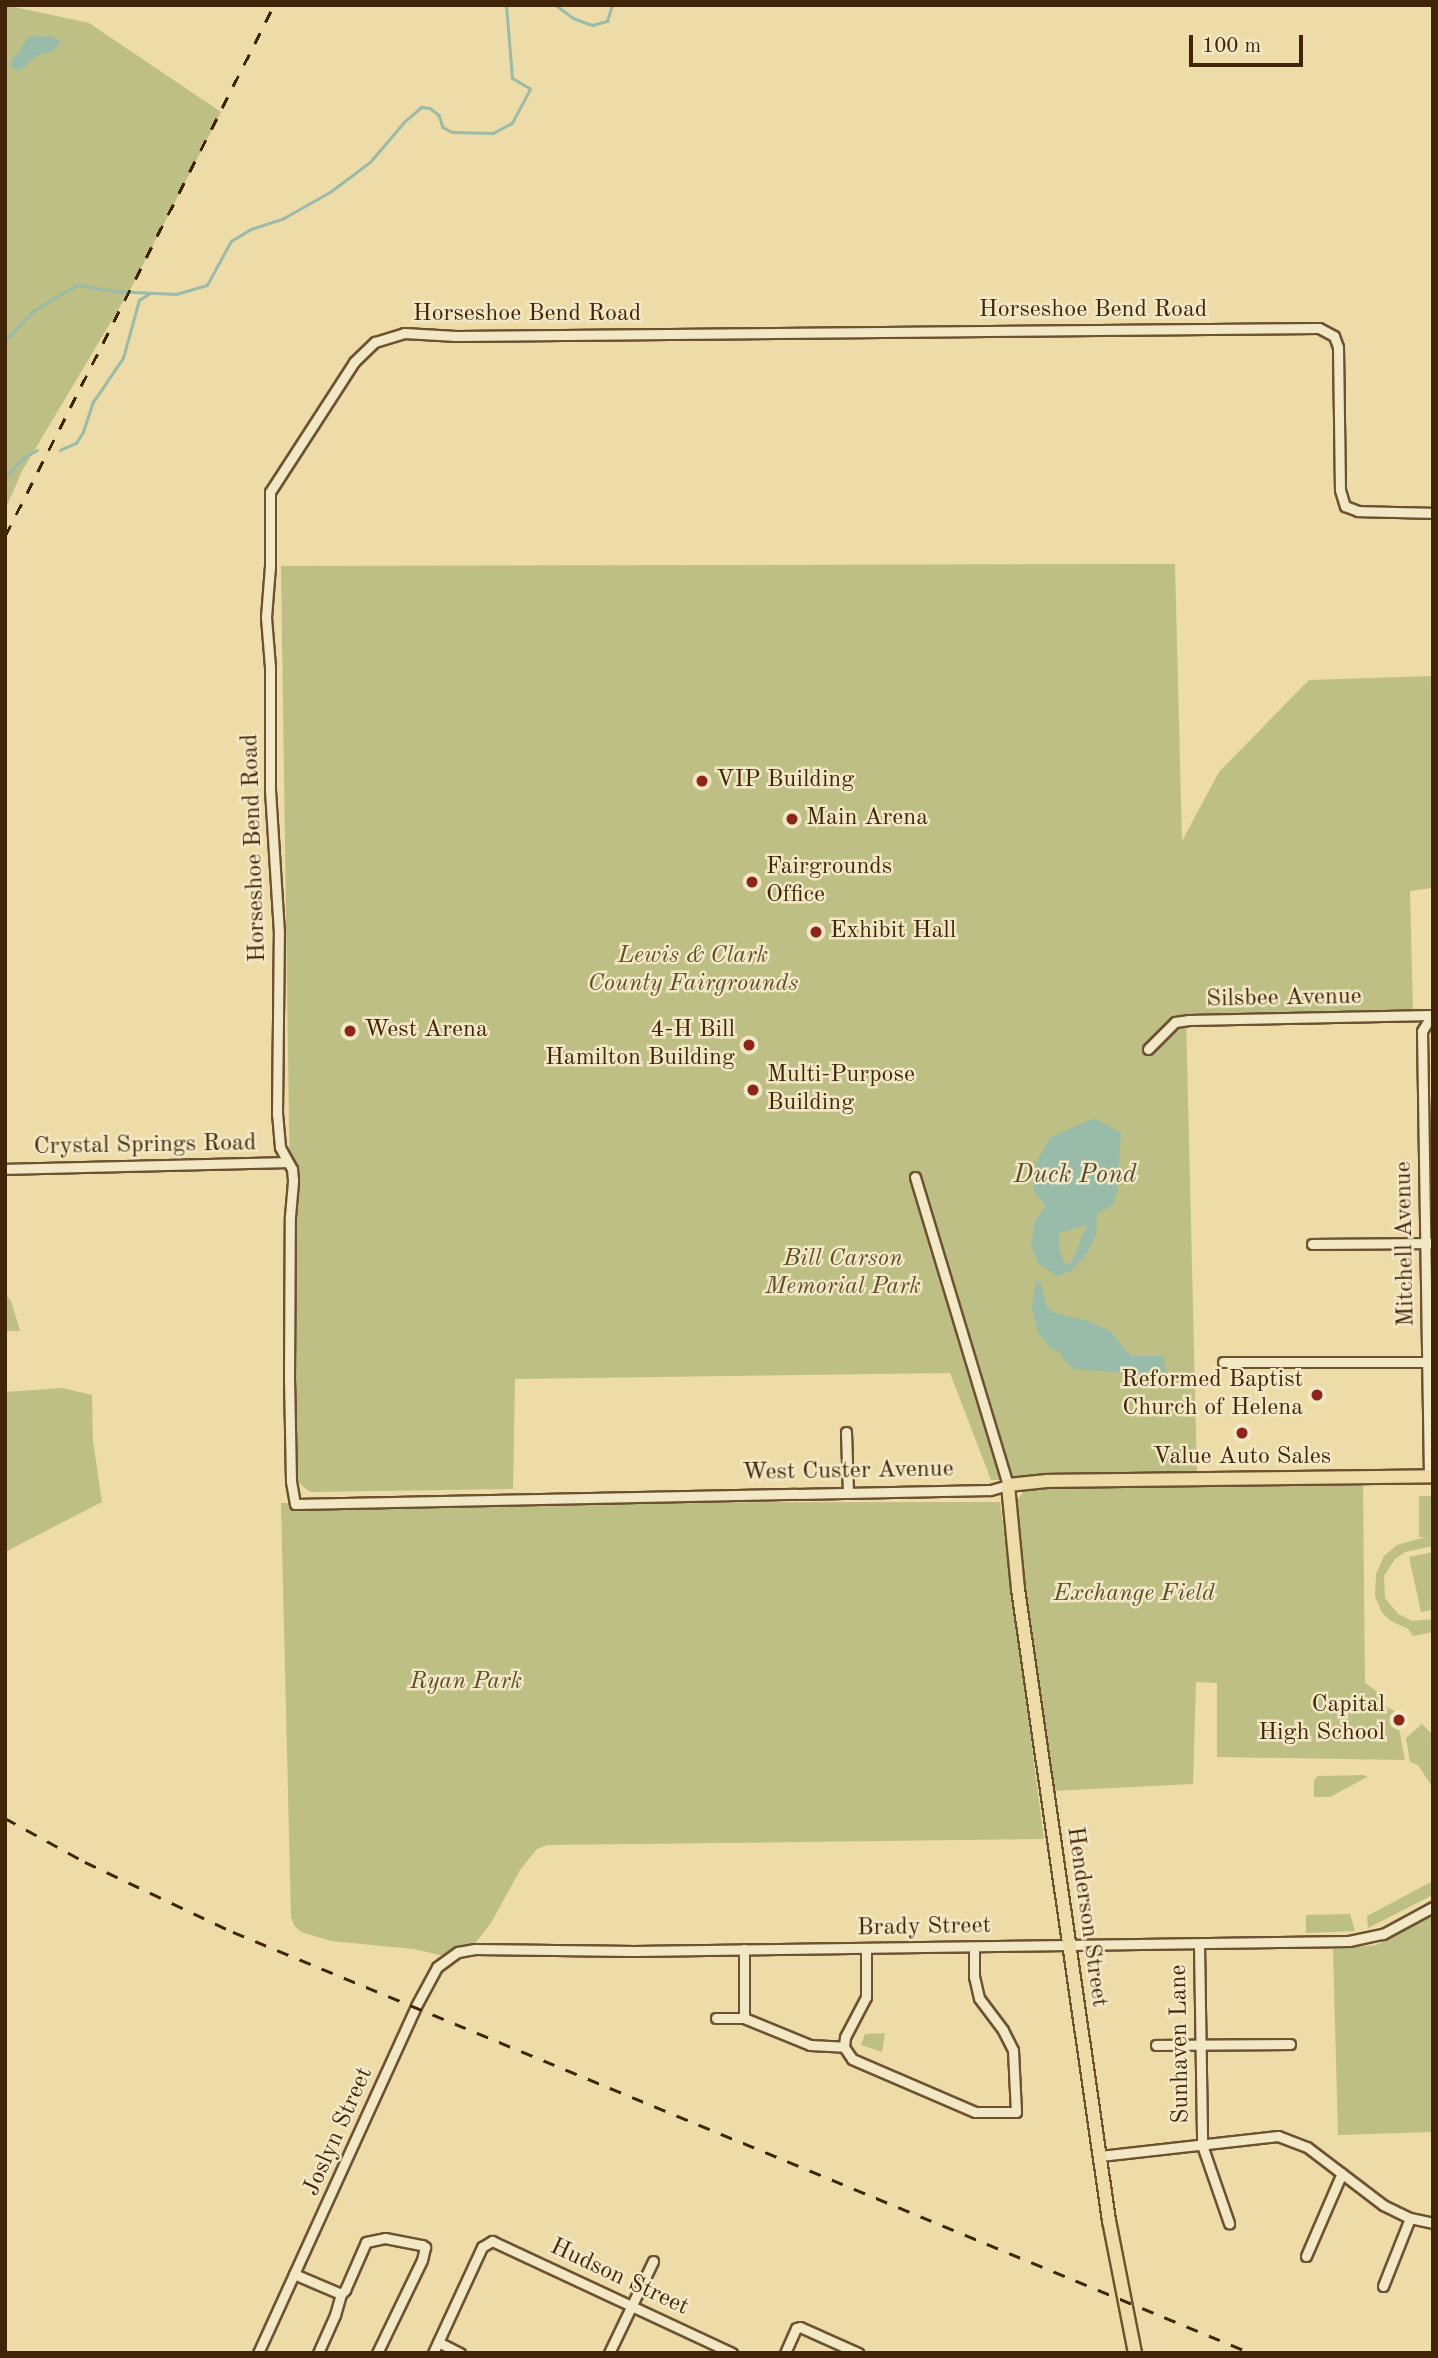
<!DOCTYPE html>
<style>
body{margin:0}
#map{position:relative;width:1438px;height:2358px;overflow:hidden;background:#eddba8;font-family:"Old Standard TT",serif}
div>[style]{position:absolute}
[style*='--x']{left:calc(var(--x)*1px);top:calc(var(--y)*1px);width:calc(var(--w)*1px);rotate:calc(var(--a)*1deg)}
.green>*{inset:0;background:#bdbf85;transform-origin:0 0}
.water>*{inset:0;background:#9ba}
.stream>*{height:2.5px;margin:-1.25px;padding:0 1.25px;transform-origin:1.25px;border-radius:1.25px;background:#9ba}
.roads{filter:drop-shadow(2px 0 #6d5231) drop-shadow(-2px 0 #6d5231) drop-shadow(0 2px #6d5231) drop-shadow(0 -2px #6d5231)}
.minor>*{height:9px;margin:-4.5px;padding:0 4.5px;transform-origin:4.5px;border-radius:4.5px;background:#f3e8c6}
.major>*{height:12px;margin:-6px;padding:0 6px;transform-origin:6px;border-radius:6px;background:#eddba8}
.rail>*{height:2.5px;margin-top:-1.25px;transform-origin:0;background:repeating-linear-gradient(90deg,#422509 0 12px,transparent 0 24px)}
.dots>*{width:19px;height:19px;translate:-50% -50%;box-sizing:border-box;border:4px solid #f3e8c6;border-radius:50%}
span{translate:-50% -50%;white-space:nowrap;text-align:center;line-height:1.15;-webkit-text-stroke:5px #f3e8c6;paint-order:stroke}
.street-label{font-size:24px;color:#422509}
.poi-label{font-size:24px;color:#422509}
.left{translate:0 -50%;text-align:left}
.right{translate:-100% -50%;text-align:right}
.park-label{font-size:24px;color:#614c28;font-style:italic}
.water-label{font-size:26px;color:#584a31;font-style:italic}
.frame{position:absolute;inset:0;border:7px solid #422509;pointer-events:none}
.scale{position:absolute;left:1189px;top:35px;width:114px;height:32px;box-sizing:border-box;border:4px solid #422509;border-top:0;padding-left:9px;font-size:21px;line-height:24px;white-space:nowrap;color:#422509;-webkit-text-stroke:5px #f3e8c6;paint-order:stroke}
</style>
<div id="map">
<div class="green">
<i style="clip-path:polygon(5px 5px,89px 23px,221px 112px,130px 290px,22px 471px,5px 510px)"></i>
<i style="clip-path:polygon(1175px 564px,1182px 841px,1219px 772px,1309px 680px,1433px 676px,1433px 888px,1410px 891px,1413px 1011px,1186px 1014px,1197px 1475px,991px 1480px,950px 1373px,515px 1379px,513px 1489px,310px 1492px,299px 1483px,294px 1468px,281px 566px)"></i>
<i style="clip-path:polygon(5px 1294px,11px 1301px,20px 1331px,5px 1331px)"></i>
<i style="clip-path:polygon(62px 1388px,92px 1395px,93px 1441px,102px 1502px,5px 1552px,5px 1392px)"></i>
<i style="clip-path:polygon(1363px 1485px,1365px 1683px,1378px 1692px,1379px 1704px,1393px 1710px,1401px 1719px,1399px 1729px,1405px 1760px,1217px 1757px,1217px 1683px,1196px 1682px,1193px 1784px,1052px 1791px,1022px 1580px,1015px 1503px,1024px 1491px,1046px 1487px)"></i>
<i style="left:1419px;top:1496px;width:14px;height:41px"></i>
<i style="clip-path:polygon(1000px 1502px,1044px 1839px,547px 1845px,537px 1849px,520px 1870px,491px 1923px,473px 1946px,445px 1956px,413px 1949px,331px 1941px,301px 1932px,294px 1925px,291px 1917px,281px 1503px)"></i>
<i style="clip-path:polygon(1433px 1535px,1433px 1546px,1405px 1552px,1395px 1559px,1384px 1576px,1385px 1598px,1398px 1614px,1412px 1621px,1433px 1619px,1433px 1632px,1413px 1636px,1408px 1629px,1391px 1621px,1382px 1613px,1375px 1596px,1376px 1574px,1384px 1556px,1397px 1545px)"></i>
<i style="clip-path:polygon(1433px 1552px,1433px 1610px,1421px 1612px,1409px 1557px)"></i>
<i style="clip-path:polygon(1422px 1724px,1433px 1735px,1433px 1788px,1418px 1765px,1410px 1762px,1406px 1738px)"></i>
<i style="clip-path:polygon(1364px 1775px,1367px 1777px,1330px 1797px,1314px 1797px,1314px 1780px,1318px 1776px)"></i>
<i style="clip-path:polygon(1433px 1881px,1433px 1895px,1368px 1928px,1367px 1916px)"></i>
<i style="clip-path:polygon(1350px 1914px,1355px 1931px,1306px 1933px,1306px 1915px)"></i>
<i style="clip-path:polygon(1433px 1916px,1433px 2132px,1338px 2135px,1333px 1949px,1376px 1945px)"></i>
<i style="clip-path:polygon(885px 2033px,882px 2052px,861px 2045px,865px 2034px)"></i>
</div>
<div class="water">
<i style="clip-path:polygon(50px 36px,61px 41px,53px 51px,38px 55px,19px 71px,11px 68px,11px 59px,19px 52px,28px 37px)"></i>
<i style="clip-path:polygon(evenodd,1094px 1118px,1121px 1133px,1117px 1193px,1113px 1205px,1097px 1214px,1096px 1235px,1086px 1255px,1071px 1271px,1056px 1276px,1039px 1264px,1031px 1246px,1035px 1221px,1046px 1206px,1034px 1192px,1035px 1164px,1051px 1137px,1094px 1118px,1087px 1225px,1071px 1263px,1065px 1264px,1059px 1248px,1059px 1233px,1087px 1225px)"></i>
<i style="clip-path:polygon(1036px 1281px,1040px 1282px,1047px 1307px,1055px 1313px,1088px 1321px,1110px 1331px,1131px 1356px,1163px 1356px,1168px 1383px,1152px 1382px,1127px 1373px,1074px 1369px,1063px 1359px,1061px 1352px,1051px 1349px,1038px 1333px,1032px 1308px)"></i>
</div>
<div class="stream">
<i style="--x:556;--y:5;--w:21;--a:37"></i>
<i style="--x:573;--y:18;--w:20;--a:20"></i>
<i style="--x:592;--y:25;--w:16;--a:-15"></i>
<i style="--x:607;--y:21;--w:17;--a:-73"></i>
<i style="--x:5;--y:341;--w:41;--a:-47"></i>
<i style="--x:33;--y:311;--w:51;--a:-30.6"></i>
<i style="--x:77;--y:285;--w:36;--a:9"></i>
<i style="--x:113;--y:291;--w:63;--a:2.7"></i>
<i style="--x:176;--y:294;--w:32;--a:-16"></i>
<i style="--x:207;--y:285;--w:50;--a:-61.4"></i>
<i style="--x:231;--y:241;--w:23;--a:-31"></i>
<i style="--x:251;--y:229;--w:33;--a:-18"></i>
<i style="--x:282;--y:219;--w:55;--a:-29.4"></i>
<i style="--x:330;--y:192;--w:50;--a:-36.9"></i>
<i style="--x:370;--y:162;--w:52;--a:-49.6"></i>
<i style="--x:404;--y:122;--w:23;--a:-41"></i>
<i style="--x:421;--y:107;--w:9;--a:6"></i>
<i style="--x:430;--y:108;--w:11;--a:38"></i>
<i style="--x:439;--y:115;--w:13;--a:72"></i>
<i style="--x:443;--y:127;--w:10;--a:29"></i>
<i style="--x:452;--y:132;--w:41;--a:1.4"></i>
<i style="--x:493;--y:133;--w:21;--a:-28"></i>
<i style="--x:512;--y:123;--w:38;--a:-62"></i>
<i style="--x:530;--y:89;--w:21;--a:-149"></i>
<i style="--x:512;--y:78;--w:73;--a:-94.7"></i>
<i style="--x:60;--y:450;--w:17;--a:-24"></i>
<i style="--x:76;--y:443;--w:13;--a:-58"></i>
<i style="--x:83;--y:432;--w:32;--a:-72"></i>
<i style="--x:93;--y:402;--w:53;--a:-55.7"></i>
<i style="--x:123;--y:358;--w:60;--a:-74.6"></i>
<i style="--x:139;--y:300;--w:13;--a:-32"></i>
<i style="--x:5;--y:478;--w:27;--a:-48"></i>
<i style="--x:23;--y:458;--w:16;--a:-30"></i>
</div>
<div class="roads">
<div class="minor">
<i style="--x:1148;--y:1049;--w:38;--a:-45"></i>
<i style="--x:1175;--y:1022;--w:14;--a:-8"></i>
<i style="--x:1189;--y:1020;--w:243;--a:-1.2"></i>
<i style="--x:5;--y:1169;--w:281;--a:-1.4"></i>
<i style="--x:915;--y:1177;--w:322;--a:73.2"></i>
<i style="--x:1008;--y:1485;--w:19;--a:164"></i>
<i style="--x:990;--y:1490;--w:695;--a:178.85"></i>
<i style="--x:295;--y:1504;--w:23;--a:-100"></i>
<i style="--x:291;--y:1481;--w:101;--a:-91.1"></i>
<i style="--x:289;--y:1380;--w:164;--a:-89.7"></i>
<i style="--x:290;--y:1216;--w:36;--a:-85"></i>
<i style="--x:293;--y:1180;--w:11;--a:-95"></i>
<i style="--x:292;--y:1169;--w:25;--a:-119"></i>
<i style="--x:280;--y:1147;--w:33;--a:-95"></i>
<i style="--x:277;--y:1114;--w:181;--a:-89.4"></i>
<i style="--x:279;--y:933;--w:144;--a:-93.6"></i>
<i style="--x:270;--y:789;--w:122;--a:-90"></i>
<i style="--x:270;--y:667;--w:50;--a:-94.6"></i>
<i style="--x:266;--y:617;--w:51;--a:-85.5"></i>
<i style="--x:270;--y:566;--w:74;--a:-90"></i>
<i style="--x:270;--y:492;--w:155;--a:-57.1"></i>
<i style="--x:354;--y:362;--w:29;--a:-44"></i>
<i style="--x:375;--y:342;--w:30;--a:-17"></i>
<i style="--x:404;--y:333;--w:52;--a:3.3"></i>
<i style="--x:456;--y:336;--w:863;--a:-0.53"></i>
<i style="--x:1319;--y:328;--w:17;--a:28"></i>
<i style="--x:1334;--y:336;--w:12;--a:70"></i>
<i style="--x:1338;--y:347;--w:143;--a:89.2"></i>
<i style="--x:1340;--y:490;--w:17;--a:73"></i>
<i style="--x:1345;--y:506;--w:14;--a:21"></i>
<i style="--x:1358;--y:511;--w:75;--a:1.5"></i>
<i style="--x:1312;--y:1244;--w:121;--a:-0.5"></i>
<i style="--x:1223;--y:1362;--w:208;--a:0"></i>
<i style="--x:846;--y:1432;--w:61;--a:88.1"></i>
<i style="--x:1429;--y:1476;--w:445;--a:-90.9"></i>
<i style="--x:1422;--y:1031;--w:19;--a:-58"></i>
<i style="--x:1199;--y:1944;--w:201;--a:89.1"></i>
<i style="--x:1202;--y:2145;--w:83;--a:70.9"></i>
<i style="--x:866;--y:1948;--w:49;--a:90"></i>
<i style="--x:866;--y:1997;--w:45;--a:117.7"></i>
<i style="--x:845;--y:2037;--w:10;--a:96"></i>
<i style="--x:844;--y:2047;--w:14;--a:56"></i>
<i style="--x:852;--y:2059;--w:134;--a:23.3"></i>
<i style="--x:975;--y:2112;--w:41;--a:0"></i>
<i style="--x:1016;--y:2112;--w:62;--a:-92.8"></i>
<i style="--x:1013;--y:2050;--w:22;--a:-117"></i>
<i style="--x:1003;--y:2030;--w:40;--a:-127"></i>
<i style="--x:979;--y:1998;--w:22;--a:-103"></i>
<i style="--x:974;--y:1977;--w:30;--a:-90"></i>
<i style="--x:744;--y:1949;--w:69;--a:90"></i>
<i style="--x:716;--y:2018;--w:28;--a:0"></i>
<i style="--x:744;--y:2018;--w:71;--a:22.2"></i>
<i style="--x:810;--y:2045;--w:34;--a:3"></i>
<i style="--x:1156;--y:2045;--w:134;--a:-0.4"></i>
<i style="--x:1100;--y:2156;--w:179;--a:-6.4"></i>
<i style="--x:1278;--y:2136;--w:31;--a:21"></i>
<i style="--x:1307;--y:2147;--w:96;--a:37.3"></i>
<i style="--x:1383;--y:2205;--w:30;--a:26"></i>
<i style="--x:1410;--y:2218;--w:24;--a:12"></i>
<i style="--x:1306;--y:2256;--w:90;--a:-66.6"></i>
<i style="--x:294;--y:2274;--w:51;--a:23.1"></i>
<i style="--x:1383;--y:2286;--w:73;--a:-68.3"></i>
<i style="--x:438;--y:2342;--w:25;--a:27"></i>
<i style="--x:258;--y:2353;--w:381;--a:-65.5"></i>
<i style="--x:416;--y:2006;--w:44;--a:-61.7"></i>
<i style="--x:437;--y:1967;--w:26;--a:-36"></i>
<i style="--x:458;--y:1952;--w:17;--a:-10"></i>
<i style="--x:475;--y:1949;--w:159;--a:0.7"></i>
<i style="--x:634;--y:1951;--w:715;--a:-0.8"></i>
<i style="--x:1349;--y:1941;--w:35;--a:-12"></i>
<i style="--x:1383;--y:1934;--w:57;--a:-28.4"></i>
<i style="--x:318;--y:2353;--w:42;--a:-65.9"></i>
<i style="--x:335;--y:2315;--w:22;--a:-74"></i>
<i style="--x:341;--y:2294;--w:6;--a:-45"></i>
<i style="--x:345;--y:2290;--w:52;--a:-66.4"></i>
<i style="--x:366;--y:2242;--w:19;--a:-12"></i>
<i style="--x:385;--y:2238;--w:38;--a:11"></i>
<i style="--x:422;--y:2245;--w:4;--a:34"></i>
<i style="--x:425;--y:2247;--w:13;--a:103"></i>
<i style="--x:422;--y:2260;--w:103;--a:115.8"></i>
<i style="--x:433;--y:2353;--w:117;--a:-65.2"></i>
<i style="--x:482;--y:2247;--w:12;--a:-31"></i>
<i style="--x:492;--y:2241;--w:265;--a:25"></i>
<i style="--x:609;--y:2353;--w:102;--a:-64.4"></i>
<i style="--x:785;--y:2353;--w:27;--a:-66"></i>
<i style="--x:796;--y:2328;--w:4;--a:-14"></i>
<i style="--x:800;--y:2327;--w:64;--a:24.1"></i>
</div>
<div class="major">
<i style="--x:1135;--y:2353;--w:135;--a:-101.1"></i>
<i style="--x:1109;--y:2221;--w:639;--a:-98.19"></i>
<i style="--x:1018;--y:1589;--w:104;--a:-95.5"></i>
<i style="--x:1008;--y:1485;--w:39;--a:-6"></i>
<i style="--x:1047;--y:1481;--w:386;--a:-0.7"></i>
</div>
</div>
<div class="rail">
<i style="--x:5;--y:536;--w:595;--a:-63.13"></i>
<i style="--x:5;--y:1818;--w:91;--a:28.8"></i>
<i style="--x:85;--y:1862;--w:164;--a:25.3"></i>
<i style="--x:233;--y:1932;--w:1102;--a:22.47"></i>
</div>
<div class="dots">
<i style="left:702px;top:781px;background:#8f2418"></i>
<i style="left:792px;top:819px;background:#8f2418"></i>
<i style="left:752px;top:882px;background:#8f2418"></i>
<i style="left:816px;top:932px;background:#8f2418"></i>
<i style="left:350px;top:1031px;background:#8f2418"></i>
<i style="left:749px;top:1045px;background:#8f2418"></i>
<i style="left:753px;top:1090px;background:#8f2418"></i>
<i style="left:1317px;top:1395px;background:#8f2418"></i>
<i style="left:1242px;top:1433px;background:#8f2418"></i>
<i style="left:1399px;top:1720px;background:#8f2418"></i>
</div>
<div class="street-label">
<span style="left:1093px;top:311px">Horseshoe Bend Road</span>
<span style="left:527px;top:315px">Horseshoe Bend Road</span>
<span style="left:255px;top:848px;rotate:-92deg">Horseshoe Bend Road</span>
<span style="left:1284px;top:999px;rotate:-1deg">Silsbee Avenue</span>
<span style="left:145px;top:1146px;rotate:-1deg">Crystal Springs Road</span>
<span style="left:1406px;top:1244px;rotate:-91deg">Mitchell Avenue</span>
<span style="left:848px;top:1472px;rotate:-1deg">West Custer Avenue</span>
<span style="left:1086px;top:1917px;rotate:82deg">Henderson Street</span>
<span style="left:924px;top:1928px;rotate:-1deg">Brady Street</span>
<span style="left:1181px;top:2044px;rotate:-91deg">Sunhaven Lane</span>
<span style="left:339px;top:2132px;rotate:-66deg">Joslyn Street</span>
<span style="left:619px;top:2278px;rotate:25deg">Hudson Street</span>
</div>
<div class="poi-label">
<span class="left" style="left:716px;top:781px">VIP Building</span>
<span class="left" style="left:806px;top:819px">Main Arena</span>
<span class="left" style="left:766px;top:882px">Fairgrounds<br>Office</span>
<span class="left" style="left:830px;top:932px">Exhibit Hall</span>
<span class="left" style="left:364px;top:1031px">West Arena</span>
<span class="right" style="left:735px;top:1045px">4-H Bill<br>Hamilton Building</span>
<span class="left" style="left:767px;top:1090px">Multi-Purpose<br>Building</span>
<span class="right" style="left:1303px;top:1395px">Reformed Baptist<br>Church of Helena</span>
<span style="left:1242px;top:1458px">Value Auto Sales</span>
<span class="right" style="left:1385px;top:1720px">Capital<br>High School</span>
</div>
<div class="park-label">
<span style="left:693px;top:971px">Lewis &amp; Clark<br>County Fairgrounds</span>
<span style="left:843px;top:1274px">Bill Carson<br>Memorial Park</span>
<span style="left:1134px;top:1595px">Exchange Field</span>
<span style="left:466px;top:1683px">Ryan Park</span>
</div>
<div class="water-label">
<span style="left:1075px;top:1176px">Duck Pond</span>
</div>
<div class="frame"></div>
<div class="scale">100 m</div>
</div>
